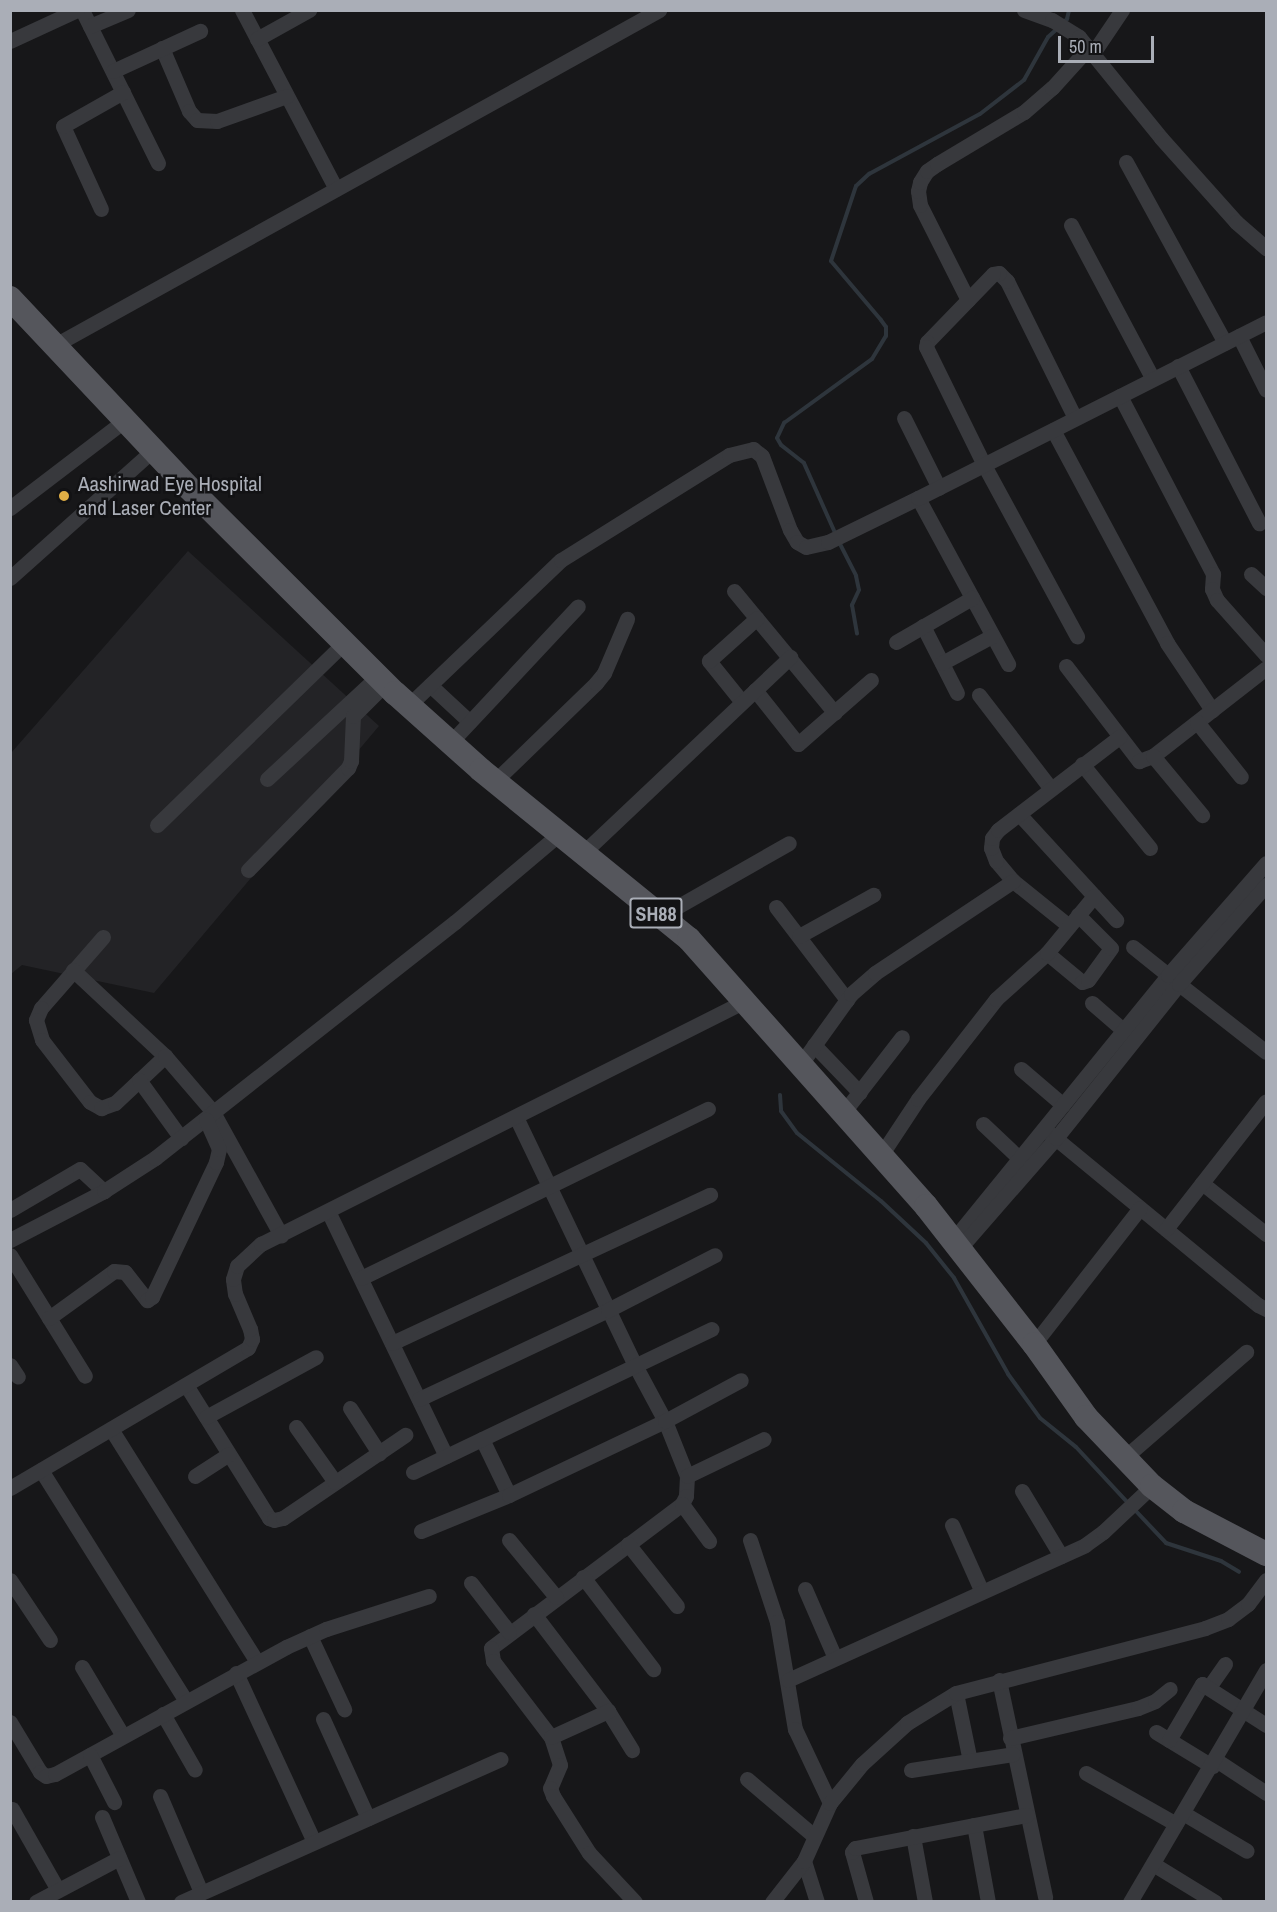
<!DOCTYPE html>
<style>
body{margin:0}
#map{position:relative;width:1277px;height:1912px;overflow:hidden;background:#171719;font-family:"Archivo Narrow",sans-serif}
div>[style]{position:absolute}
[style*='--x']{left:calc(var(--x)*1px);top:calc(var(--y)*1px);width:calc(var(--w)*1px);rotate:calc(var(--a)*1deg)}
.built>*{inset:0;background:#232326}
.stream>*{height:4px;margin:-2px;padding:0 2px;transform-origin:2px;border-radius:2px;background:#2e353c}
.street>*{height:15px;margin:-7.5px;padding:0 7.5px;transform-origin:7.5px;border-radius:7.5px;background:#38393d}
.primary>*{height:24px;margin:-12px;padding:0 12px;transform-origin:12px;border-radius:12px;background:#55565c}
.dots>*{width:16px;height:16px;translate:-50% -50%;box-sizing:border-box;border:3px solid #121214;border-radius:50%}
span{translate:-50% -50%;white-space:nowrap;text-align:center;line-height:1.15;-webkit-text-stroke:5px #121214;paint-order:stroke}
.shield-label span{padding:2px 4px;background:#121214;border:2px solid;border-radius:4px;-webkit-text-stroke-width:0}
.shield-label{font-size:20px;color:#aaaeb7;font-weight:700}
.poi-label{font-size:21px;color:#aaaeb7}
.left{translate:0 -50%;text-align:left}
.frame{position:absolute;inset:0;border:12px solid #aaaeb7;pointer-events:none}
.scale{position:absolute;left:1058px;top:36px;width:96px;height:27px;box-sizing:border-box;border:3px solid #aaaeb7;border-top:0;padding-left:8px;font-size:18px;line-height:21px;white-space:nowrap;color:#aaaeb7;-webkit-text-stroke:4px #121214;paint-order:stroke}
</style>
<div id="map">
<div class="built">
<i style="clip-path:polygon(188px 551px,379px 726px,154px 993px,22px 965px,11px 974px,11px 753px)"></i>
</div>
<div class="stream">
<i style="--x:1063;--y:23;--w:6;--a:-45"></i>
<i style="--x:1067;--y:19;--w:9;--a:-77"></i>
<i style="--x:836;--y:535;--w:79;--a:-114"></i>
<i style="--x:804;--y:463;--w:29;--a:-142"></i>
<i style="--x:781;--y:445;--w:8;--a:-120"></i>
<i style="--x:777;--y:438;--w:17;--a:-65"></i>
<i style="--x:784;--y:423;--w:109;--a:-36"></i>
<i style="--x:872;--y:359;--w:27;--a:-59"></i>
<i style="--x:886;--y:336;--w:9;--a:-90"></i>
<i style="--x:886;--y:327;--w:9;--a:-126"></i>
<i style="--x:881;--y:320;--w:77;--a:-130.3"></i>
<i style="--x:831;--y:261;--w:79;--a:-71.6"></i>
<i style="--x:856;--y:186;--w:18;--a:-43"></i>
<i style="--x:869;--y:174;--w:126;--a:-28.4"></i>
<i style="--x:980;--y:114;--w:56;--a:-37.7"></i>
<i style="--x:1024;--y:80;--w:49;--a:-60.8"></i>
<i style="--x:1048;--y:37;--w:12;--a:-42"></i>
<i style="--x:839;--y:542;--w:38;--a:63"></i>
<i style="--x:856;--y:576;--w:14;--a:78"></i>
<i style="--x:859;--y:590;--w:17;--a:115"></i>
<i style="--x:852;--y:605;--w:29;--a:80"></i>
<i style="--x:780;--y:1095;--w:16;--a:86"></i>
<i style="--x:781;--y:1111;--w:27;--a:54"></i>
<i style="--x:797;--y:1133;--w:108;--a:39"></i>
<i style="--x:881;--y:1201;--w:62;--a:43"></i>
<i style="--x:926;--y:1243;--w:45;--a:51.3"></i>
<i style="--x:954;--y:1278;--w:110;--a:60.6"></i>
<i style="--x:1008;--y:1374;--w:54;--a:54"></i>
<i style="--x:1040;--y:1418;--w:46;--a:38.9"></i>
<i style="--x:1076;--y:1447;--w:78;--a:47.1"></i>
<i style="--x:1134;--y:1509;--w:47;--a:46.7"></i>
<i style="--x:1166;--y:1543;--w:58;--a:18.1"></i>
<i style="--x:1221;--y:1561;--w:21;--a:31"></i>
</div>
<div class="street">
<i style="--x:82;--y:10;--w:171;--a:63.6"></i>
<i style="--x:242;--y:10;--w:202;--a:62.3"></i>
<i style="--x:1024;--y:10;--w:30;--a:20"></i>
<i style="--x:1052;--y:20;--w:32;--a:32"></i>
<i style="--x:1079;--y:37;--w:130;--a:50.9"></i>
<i style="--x:1161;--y:138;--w:113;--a:48.2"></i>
<i style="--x:1236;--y:222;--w:40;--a:41"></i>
<i style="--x:90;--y:26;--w:41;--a:-22.8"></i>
<i style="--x:257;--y:39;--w:60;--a:-29.1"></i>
<i style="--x:10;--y:41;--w:74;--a:-24.8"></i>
<i style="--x:162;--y:48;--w:69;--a:66.8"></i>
<i style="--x:189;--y:111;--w:12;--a:48"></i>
<i style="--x:197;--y:120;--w:20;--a:3"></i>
<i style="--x:217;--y:121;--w:74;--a:-19.7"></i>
<i style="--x:1093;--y:53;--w:52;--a:-56"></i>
<i style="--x:113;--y:71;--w:96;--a:-24.7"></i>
<i style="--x:1126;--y:162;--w:206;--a:61.3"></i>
<i style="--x:101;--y:209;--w:91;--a:-114.6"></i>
<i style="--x:63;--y:126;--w:69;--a:-29.5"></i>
<i style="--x:1071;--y:225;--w:174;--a:62"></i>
<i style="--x:968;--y:300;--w:106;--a:-116.8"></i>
<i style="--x:920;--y:205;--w:14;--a:-98"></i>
<i style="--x:918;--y:191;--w:9;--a:-77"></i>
<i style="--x:920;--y:182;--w:13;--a:-58"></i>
<i style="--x:927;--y:171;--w:12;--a:-35"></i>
<i style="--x:937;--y:164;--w:101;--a:-30.9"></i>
<i style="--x:1024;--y:112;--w:37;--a:-41"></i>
<i style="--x:1052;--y:88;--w:55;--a:-47.9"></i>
<i style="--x:1239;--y:336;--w:60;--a:63.4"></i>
<i style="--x:55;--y:345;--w:691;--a:-29.01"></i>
<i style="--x:1178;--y:366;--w:177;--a:62.7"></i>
<i style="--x:1120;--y:396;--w:201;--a:62.4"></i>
<i style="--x:1213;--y:574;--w:15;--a:94"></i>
<i style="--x:1212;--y:589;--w:12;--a:66"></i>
<i style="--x:1217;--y:600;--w:74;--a:48.3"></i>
<i style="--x:904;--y:418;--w:78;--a:63.4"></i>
<i style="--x:1075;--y:418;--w:153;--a:-116.4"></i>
<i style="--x:1007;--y:281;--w:11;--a:-135"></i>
<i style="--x:999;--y:273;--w:6;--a:171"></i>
<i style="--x:993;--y:274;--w:95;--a:134.1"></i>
<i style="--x:927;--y:342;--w:5;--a:101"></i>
<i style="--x:926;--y:347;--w:131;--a:63.8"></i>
<i style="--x:984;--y:465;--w:195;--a:61.5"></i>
<i style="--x:1053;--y:430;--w:242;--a:61.8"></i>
<i style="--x:1167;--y:643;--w:81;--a:56.1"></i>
<i style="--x:918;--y:498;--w:189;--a:61.5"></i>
<i style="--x:10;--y:508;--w:145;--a:-37.4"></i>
<i style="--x:1251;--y:574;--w:21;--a:43"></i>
<i style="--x:10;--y:578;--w:192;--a:-41.8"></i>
<i style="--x:734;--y:591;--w:158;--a:50.4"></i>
<i style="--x:923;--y:626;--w:75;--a:63.1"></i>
<i style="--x:896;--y:642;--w:88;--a:-30.1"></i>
<i style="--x:942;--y:663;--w:57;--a:-28.4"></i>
<i style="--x:1066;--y:666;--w:120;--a:52.5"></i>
<i style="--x:1139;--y:761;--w:15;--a:-20"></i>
<i style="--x:1153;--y:756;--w:143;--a:-37.9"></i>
<i style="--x:430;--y:685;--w:54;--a:42.8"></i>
<i style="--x:755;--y:690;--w:69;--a:51.5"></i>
<i style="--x:798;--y:744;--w:97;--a:-41.2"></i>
<i style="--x:979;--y:695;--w:118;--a:52.5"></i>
<i style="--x:742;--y:702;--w:53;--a:-128.8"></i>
<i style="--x:709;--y:661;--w:64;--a:-41.9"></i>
<i style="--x:408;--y:706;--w:211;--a:-43.7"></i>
<i style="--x:561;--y:560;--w:198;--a:-32"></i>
<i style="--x:729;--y:455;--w:25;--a:-14"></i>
<i style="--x:753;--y:449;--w:11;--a:38"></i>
<i style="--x:762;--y:456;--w:79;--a:69.3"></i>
<i style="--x:790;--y:530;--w:14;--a:60"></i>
<i style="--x:797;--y:542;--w:10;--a:29"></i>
<i style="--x:806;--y:547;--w:23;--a:-13"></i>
<i style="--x:828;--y:542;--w:100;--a:-26.1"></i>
<i style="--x:918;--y:498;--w:390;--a:-26.8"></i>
<i style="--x:1197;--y:722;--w:70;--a:51.3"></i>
<i style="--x:450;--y:743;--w:187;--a:-46.9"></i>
<i style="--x:1153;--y:756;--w:77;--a:50.3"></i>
<i style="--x:1082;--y:764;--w:108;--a:51"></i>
<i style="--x:267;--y:779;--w:150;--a:-42.8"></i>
<i style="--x:495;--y:781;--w:141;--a:-44.1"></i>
<i style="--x:596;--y:683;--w:13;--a:-51"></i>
<i style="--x:604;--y:673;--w:59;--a:-66.9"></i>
<i style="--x:1019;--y:814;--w:144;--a:47.5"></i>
<i style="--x:157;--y:825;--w:260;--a:-44.2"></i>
<i style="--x:584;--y:852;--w:284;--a:-43.4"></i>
<i style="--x:248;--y:870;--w:143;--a:-45.6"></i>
<i style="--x:348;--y:768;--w:8;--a:-67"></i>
<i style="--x:351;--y:761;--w:45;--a:-87.5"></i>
<i style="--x:353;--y:716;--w:45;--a:-45"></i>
<i style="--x:776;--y:907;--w:117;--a:52.6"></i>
<i style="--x:661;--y:916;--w:147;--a:-29.7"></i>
<i style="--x:1069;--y:926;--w:72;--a:-141.2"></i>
<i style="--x:1013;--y:881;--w:26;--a:-130"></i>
<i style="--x:996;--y:861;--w:14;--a:-111"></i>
<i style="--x:991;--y:848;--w:10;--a:-84"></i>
<i style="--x:992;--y:838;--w:10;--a:-53"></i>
<i style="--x:998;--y:830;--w:153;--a:-37.5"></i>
<i style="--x:799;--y:936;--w:85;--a:-29"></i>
<i style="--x:103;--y:937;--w:94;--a:131.1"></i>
<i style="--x:41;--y:1008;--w:13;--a:113"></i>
<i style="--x:36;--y:1020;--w:21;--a:73"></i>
<i style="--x:42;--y:1040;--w:78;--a:52.3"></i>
<i style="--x:90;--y:1102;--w:13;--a:29"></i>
<i style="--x:101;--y:1108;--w:15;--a:-20"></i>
<i style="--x:115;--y:1103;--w:69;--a:-43.2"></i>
<i style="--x:1133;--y:947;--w:45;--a:38.7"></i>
<i style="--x:1047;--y:953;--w:45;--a:39.6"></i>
<i style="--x:1082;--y:982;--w:6;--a:-18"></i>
<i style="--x:1088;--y:980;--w:39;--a:-54"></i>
<i style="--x:1111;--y:948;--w:47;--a:-135"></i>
<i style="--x:73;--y:970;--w:126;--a:43.1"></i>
<i style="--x:165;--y:1056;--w:74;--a:49.4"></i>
<i style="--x:213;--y:1112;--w:141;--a:61.1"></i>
<i style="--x:1179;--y:984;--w:110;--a:38"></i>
<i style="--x:1092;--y:1003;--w:41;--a:41.1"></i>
<i style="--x:814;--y:1045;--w:66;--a:46.2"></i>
<i style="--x:800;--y:1065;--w:87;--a:-54.3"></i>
<i style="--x:851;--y:994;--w:32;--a:-41"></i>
<i style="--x:875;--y:973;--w:166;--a:-33.7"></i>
<i style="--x:1021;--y:1069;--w:55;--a:40.6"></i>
<i style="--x:139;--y:1080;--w:72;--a:54.1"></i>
<i style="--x:843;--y:1113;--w:96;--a:-52.2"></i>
<i style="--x:516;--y:1117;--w:277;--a:64.4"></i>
<i style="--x:636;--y:1367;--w:61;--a:61.8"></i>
<i style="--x:665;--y:1421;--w:59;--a:68.2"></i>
<i style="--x:687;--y:1476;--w:20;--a:93"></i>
<i style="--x:686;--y:1496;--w:9;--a:117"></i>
<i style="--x:682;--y:1504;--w:239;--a:143"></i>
<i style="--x:491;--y:1648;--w:13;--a:81"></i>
<i style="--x:493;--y:1661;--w:96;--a:52.7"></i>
<i style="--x:551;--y:1737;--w:29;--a:72"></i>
<i style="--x:560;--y:1765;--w:25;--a:113"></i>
<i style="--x:550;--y:1788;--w:9;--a:69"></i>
<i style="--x:553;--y:1796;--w:67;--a:57.7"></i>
<i style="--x:589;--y:1853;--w:67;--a:46.8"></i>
<i style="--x:983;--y:1124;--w:50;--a:43.4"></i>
<i style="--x:1048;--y:1132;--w:272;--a:39.5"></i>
<i style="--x:1258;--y:1305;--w:9;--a:27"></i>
<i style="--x:881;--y:1155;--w:67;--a:-56.5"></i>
<i style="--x:918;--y:1099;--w:127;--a:-52"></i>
<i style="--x:996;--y:999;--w:69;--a:-42"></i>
<i style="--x:1047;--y:953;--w:74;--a:-50.5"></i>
<i style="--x:1202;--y:1183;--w:82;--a:38.6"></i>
<i style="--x:10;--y:1210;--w:81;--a:-30.4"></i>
<i style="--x:80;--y:1169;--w:33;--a:43"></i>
<i style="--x:328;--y:1211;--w:272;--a:64.3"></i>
<i style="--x:1166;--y:1229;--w:162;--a:-52"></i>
<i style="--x:10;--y:1240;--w:106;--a:-27.5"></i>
<i style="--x:104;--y:1191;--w:61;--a:-32.9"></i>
<i style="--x:155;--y:1158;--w:382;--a:-38.2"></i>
<i style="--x:455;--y:922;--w:136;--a:-40.2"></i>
<i style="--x:953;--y:1240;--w:341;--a:-50.9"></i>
<i style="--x:1168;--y:975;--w:149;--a:-48.8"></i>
<i style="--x:959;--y:1249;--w:147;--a:-48.9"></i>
<i style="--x:1056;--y:1138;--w:197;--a:-51.4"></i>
<i style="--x:1179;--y:984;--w:132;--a:-48.7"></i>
<i style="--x:10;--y:1255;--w:142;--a:58.2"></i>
<i style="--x:361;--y:1278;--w:386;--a:-26"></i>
<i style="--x:49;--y:1318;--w:80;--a:-35.9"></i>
<i style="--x:114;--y:1271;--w:11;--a:5"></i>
<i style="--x:125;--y:1272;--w:36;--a:52"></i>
<i style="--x:147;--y:1300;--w:6;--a:-31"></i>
<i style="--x:152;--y:1297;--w:149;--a:-64.6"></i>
<i style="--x:216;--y:1162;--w:13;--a:-77"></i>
<i style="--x:219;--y:1149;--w:32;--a:-114"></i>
<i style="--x:392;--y:1343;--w:351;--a:-25"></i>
<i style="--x:1034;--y:1344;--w:172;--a:-52.1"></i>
<i style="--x:10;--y:1365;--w:14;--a:56"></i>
<i style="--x:186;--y:1385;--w:157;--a:58"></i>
<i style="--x:269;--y:1518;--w:5;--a:22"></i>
<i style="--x:274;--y:1520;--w:9;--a:-13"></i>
<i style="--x:283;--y:1518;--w:148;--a:-34.2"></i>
<i style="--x:419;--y:1399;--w:209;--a:-25.2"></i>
<i style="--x:608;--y:1310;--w:120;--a:-27.2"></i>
<i style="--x:350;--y:1408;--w:54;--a:57.2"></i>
<i style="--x:206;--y:1417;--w:125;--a:-28.6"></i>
<i style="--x:296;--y:1427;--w:67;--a:54.7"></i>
<i style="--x:111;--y:1429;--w:275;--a:57.9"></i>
<i style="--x:482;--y:1439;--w:62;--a:64.3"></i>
<i style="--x:1124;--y:1458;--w:162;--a:-41"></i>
<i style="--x:41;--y:1470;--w:273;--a:57.9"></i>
<i style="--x:413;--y:1472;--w:331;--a:-25.6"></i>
<i style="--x:195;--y:1476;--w:40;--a:-32.9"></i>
<i style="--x:687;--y:1476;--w:85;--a:-25.7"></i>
<i style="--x:10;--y:1488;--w:276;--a:-30.5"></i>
<i style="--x:248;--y:1348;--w:10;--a:-66"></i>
<i style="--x:252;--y:1339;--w:10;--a:-101"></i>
<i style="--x:250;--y:1329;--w:38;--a:-113"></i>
<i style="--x:235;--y:1294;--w:15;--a:-98"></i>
<i style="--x:233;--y:1279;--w:14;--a:-73"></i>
<i style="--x:237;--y:1266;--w:33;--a:-43"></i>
<i style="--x:261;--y:1244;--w:542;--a:-26.66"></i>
<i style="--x:1022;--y:1491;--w:76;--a:59"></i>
<i style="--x:682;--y:1504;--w:46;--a:53.9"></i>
<i style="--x:952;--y:1525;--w:73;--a:65.9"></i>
<i style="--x:421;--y:1531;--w:95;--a:-22.2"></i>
<i style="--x:509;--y:1495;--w:173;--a:-25.4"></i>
<i style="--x:665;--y:1421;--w:86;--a:-28.3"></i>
<i style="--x:509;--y:1540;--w:74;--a:50.5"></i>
<i style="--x:750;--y:1540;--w:86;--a:71.8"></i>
<i style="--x:777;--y:1622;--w:109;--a:80.5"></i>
<i style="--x:795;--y:1729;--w:82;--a:64.7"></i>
<i style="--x:628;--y:1544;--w:79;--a:51.7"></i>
<i style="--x:583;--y:1577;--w:116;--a:52.7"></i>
<i style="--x:10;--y:1580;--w:72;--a:56.3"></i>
<i style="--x:471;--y:1583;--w:62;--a:52.2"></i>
<i style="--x:805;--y:1589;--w:75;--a:66.5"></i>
<i style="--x:534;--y:1614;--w:122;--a:52.7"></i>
<i style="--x:608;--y:1711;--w:46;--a:58.4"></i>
<i style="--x:310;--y:1636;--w:81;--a:65"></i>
<i style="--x:82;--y:1667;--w:80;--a:59.3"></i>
<i style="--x:236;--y:1673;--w:186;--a:65.2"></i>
<i style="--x:788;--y:1680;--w:326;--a:-24.4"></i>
<i style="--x:1085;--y:1545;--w:22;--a:-36"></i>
<i style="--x:1103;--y:1532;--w:67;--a:-43.2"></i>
<i style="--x:999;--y:1680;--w:222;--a:78"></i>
<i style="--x:1209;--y:1687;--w:28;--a:-55"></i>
<i style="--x:956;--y:1693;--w:69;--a:78.4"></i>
<i style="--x:163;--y:1714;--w:64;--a:60.3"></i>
<i style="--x:323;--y:1719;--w:109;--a:65.6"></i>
<i style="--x:10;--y:1722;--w:58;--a:59"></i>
<i style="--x:40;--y:1772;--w:7;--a:34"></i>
<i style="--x:46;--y:1776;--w:9;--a:-13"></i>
<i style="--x:55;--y:1774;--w:264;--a:-28.8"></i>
<i style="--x:286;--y:1647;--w:44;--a:-24.2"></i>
<i style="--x:326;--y:1629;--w:108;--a:-17.8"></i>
<i style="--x:1156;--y:1732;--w:66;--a:31.3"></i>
<i style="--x:551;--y:1737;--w:63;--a:-24.5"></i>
<i style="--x:1010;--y:1738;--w:131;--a:-13.2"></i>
<i style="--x:1138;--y:1708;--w:18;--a:-22"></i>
<i style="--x:1155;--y:1701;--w:19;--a:-39"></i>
<i style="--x:1169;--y:1740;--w:65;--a:-59.5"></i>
<i style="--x:1202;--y:1684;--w:76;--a:32.6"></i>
<i style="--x:90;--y:1755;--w:53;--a:62.9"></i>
<i style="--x:1216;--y:1760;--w:60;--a:33.4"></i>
<i style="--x:911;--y:1770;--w:103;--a:-8.9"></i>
<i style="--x:1086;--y:1773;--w:103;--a:29.5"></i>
<i style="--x:747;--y:1779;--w:88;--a:40.4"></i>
<i style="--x:160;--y:1796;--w:104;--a:66.9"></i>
<i style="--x:12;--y:1809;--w:93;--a:60.4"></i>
<i style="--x:1183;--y:1813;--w:74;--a:30.7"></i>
<i style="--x:102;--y:1817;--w:92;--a:67"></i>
<i style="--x:974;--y:1825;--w:78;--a:79.7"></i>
<i style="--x:913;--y:1836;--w:67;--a:79.7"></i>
<i style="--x:804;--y:1861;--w:43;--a:72.4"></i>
<i style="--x:1153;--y:1864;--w:73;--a:31.5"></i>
<i style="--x:36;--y:1902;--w:94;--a:-27.9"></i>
<i style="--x:181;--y:1902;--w:350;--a:-24.1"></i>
<i style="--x:772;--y:1902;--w:52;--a:-52"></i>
<i style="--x:804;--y:1861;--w:64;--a:-65.9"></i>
<i style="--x:830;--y:1803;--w:50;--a:-50.6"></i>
<i style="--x:862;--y:1764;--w:61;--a:-42.3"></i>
<i style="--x:907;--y:1723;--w:57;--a:-31.5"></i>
<i style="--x:956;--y:1693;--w:257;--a:-14.6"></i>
<i style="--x:1205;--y:1628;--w:25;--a:-21"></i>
<i style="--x:1228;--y:1619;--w:25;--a:-37"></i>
<i style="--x:1248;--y:1604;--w:30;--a:-53"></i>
<i style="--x:866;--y:1902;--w:52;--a:-105.6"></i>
<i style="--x:852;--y:1852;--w:5;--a:-53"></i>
<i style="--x:855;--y:1848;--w:175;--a:-10.9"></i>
<i style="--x:1130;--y:1902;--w:269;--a:-59.6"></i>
</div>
<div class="primary">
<i style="--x:10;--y:298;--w:261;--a:46.7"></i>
<i style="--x:189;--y:488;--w:291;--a:44.9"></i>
<i style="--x:395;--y:693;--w:115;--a:41.8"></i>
<i style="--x:481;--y:770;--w:268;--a:39.1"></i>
<i style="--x:689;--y:939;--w:357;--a:48.4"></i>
<i style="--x:926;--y:1206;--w:175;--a:52"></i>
<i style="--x:1034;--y:1344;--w:90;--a:54.5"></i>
<i style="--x:1086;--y:1417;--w:95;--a:46.3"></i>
<i style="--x:1152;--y:1486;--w:41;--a:38"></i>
<i style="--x:1184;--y:1511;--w:93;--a:27.7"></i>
</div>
<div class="dots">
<i style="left:64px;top:496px;background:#e2b046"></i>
</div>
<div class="shield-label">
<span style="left:656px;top:913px">SH88</span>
</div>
<div class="poi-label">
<span class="left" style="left:78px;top:496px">Aashirwad Eye Hospital<br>and Laser Center</span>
</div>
<div class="frame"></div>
<div class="scale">50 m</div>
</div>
